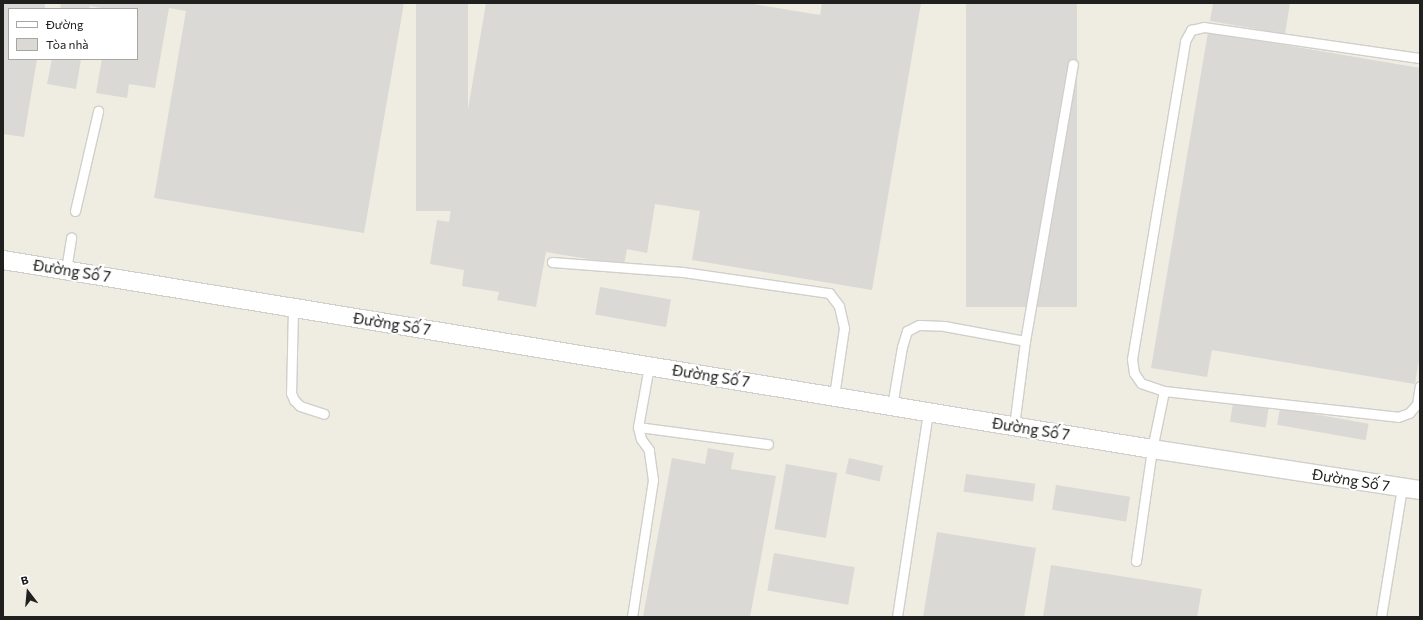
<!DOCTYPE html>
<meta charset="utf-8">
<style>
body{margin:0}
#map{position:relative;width:1423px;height:620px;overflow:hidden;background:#faf9f5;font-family:Commissioner,sans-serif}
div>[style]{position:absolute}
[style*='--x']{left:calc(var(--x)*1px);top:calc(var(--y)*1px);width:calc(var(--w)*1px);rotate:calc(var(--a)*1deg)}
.built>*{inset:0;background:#efece1}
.building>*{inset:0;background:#dad9d5;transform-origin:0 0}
.roads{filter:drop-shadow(1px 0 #d0cfcb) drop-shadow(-1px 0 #d0cfcb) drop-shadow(0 1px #d0cfcb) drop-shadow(0 -1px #d0cfcb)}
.lane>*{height:9px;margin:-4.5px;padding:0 4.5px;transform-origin:4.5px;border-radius:4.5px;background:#fff}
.street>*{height:18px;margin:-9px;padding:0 9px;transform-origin:9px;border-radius:9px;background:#fff}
span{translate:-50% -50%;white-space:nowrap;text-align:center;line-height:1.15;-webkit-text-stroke:4px #fff;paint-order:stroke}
.street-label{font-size:15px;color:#20201e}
.frame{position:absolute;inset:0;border:4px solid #20201e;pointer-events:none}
.legend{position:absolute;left:8px;top:8px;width:130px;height:52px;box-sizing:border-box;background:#fff;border:1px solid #a6a6a5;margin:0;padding:5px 7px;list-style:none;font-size:12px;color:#20201e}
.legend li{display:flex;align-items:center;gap:8px;height:20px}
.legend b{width:20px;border:1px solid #a6a6a5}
.north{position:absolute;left:8px;top:572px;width:40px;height:40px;-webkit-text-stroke:3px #fff;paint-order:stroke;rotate:344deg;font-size:11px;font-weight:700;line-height:16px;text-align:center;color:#20201e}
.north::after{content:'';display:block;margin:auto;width:14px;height:18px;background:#20201e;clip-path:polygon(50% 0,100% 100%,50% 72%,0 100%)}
</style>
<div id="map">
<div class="built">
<i style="clip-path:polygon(evenodd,3px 3px,1420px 3px,1420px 617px,3px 617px,3px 3px,9px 9px,137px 9px,137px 59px,9px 59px,9px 9px)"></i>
</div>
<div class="building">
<i style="clip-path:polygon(3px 3px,45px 3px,45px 9px,9px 9px,9px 59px,37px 59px,24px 137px,3px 134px)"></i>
<i style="clip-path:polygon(61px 3px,404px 3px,364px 233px,154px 198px,186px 11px,169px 8px,155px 88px,129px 84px,127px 98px,96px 93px,102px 59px,137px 59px,137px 9px,106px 9px,90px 6px,89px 9px,60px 9px)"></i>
<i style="left:416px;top:3px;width:52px;height:208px"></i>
<i style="clip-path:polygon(486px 3px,747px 3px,820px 15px,822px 3px,921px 3px,872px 290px,692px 260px,700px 211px,655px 204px,647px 253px,627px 249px,624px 265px,546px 252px,536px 307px,497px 300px,499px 292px,462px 286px,464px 270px,430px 264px,437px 220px,449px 222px)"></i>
<i style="left:966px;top:3px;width:111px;height:304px"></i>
<i style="clip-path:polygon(1213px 3px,1290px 3px,1285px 34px,1210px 21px)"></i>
<i style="clip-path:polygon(1208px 32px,1420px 68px,1420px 353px,1415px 384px,1212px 350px,1207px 377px,1151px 368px)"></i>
<i style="clip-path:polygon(52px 59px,81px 59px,76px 89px,47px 84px)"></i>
<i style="left:600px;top:287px;width:72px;height:28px;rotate:10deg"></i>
<i style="left:1233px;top:403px;width:36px;height:19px;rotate:9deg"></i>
<i style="left:1280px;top:408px;width:90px;height:17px;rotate:10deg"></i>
<i style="clip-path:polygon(708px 448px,734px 453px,731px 469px,776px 476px,750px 617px,643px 617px,672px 458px,705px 464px)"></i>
<i style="left:849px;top:458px;width:35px;height:16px;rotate:13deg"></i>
<i style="left:786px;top:464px;width:52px;height:66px;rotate:10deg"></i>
<i style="left:966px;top:474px;width:70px;height:18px;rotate:8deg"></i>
<i style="left:1056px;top:485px;width:75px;height:25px;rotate:9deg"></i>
<i style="clip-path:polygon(937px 532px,1036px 548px,1024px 617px,923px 617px)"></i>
<i style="left:774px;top:553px;width:82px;height:38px;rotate:10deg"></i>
<i style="clip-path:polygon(1051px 565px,1202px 589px,1197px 617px,1043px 617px)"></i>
</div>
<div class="roads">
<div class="lane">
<i style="--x:75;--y:211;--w:103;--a:-77"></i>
<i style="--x:552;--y:262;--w:131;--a:4.4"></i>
<i style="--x:683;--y:272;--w:148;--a:8.2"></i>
<i style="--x:829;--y:293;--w:16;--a:52"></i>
<i style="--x:839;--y:306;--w:23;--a:77"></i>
<i style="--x:844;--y:328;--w:69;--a:98.4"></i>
<i style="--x:66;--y:270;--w:33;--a:-81"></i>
<i style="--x:293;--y:308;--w:85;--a:91.3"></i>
<i style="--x:291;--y:393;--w:8;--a:67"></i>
<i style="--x:294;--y:400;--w:8;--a:45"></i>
<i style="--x:300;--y:406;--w:25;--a:18"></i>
<i style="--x:1025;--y:341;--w:281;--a:-80.2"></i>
<i style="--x:1164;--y:391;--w:235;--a:6.3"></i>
<i style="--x:1398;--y:417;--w:12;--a:-20"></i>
<i style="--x:1409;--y:413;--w:12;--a:-48"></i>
<i style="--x:1417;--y:404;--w:18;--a:-81"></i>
<i style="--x:892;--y:406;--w:60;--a:-80.4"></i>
<i style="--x:902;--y:347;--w:17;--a:-73"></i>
<i style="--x:907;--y:331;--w:13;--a:-27"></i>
<i style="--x:919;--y:325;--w:25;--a:2"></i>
<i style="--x:944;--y:326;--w:82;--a:10.5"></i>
<i style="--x:1025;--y:341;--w:86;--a:97.4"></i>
<i style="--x:638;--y:427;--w:131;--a:7.5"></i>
<i style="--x:1136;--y:561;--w:113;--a:-81.9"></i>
<i style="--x:1152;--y:449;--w:59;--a:-78.3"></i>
<i style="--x:1164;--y:391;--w:24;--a:-161"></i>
<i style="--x:1141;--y:383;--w:12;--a:-125"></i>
<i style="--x:1134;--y:373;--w:14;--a:-98"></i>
<i style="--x:1132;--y:359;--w:322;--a:-80.5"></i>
<i style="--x:1185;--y:41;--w:13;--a:-61"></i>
<i style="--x:1191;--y:30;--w:13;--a:-13"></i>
<i style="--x:1204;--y:27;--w:218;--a:8.2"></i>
<i style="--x:632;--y:617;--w:139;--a:-81.3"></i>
<i style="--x:653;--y:480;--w:30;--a:-98"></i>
<i style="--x:649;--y:450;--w:14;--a:-126"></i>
<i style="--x:641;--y:439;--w:12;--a:-104"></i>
<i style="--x:638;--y:427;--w:62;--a:-79.8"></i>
<i style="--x:897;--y:617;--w:207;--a:-81.4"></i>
<i style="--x:1381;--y:617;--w:132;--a:-80.8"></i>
</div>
<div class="street">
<i style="--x:3;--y:260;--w:1164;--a:9.34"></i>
<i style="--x:1152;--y:449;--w:271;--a:8.7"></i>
</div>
</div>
<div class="street-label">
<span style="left:72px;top:271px;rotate:9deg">Đường Số 7</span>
<span style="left:392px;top:324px;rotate:9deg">Đường Số 7</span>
<span style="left:711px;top:376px;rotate:9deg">Đường Số 7</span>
<span style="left:1031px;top:429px;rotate:9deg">Đường Số 7</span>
<span style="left:1351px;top:480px;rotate:9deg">Đường Số 7</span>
</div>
<div class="frame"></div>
<ul class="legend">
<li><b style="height:5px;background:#fff"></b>Đường</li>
<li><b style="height:11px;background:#dad9d5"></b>Tòa nhà</li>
</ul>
<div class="north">B</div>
</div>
